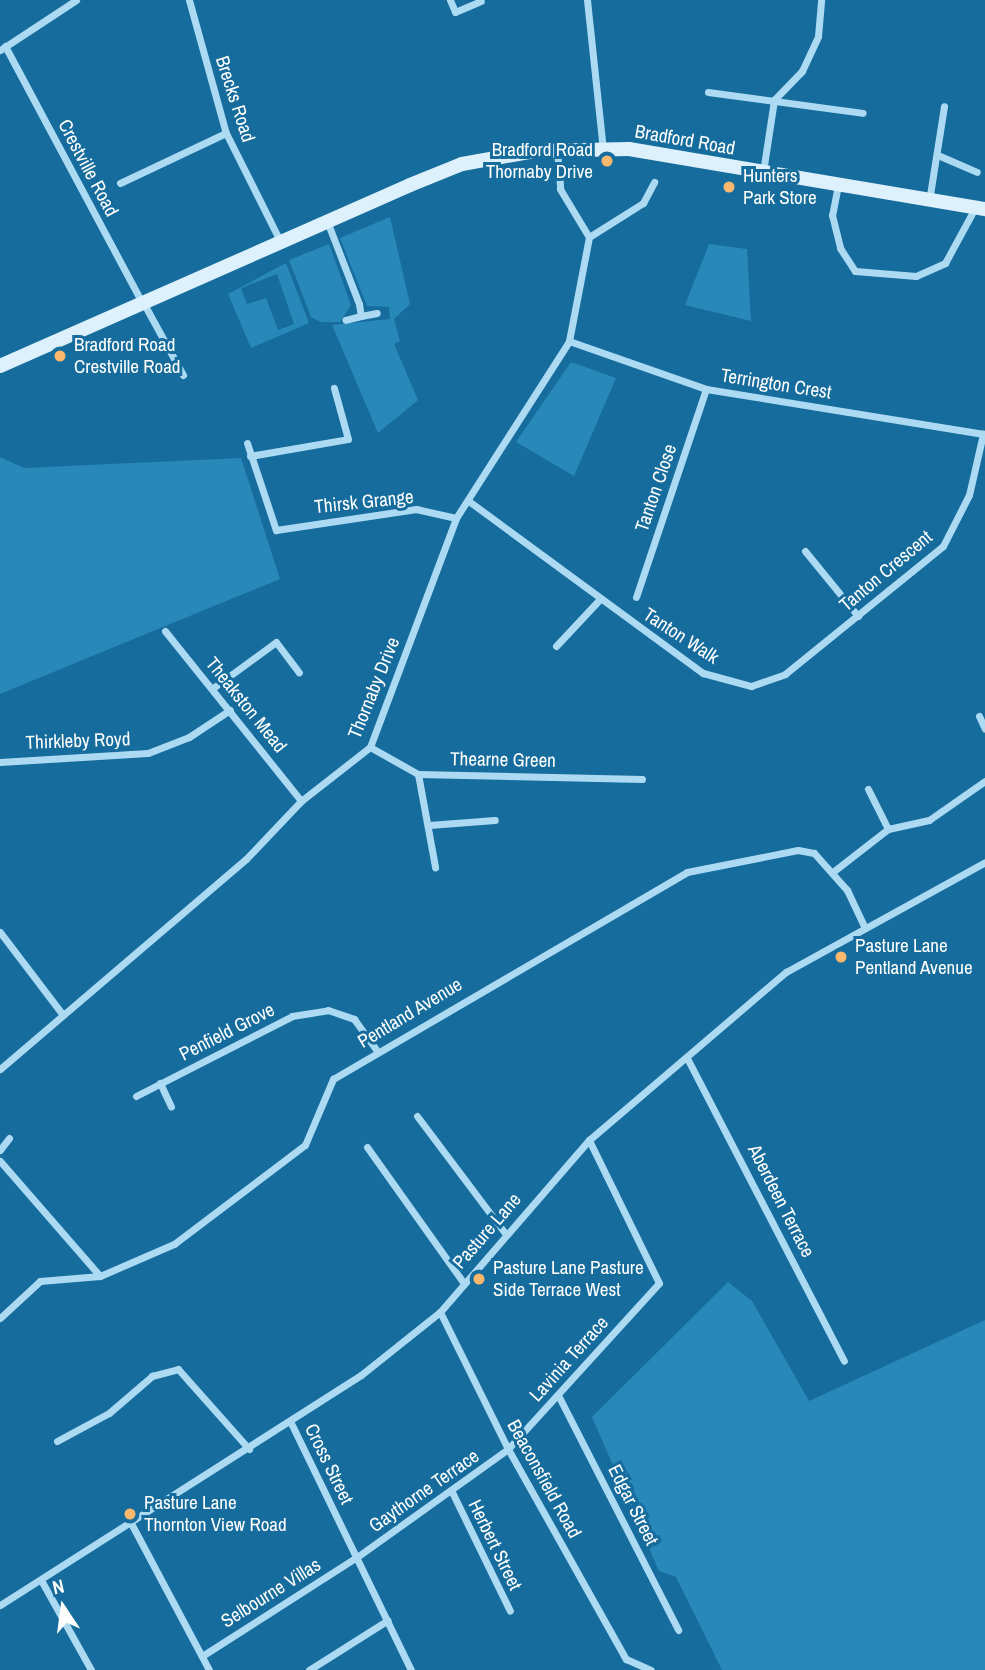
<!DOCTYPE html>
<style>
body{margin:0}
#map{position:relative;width:985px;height:1670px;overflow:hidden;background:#166c9d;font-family:"Archivo Narrow",sans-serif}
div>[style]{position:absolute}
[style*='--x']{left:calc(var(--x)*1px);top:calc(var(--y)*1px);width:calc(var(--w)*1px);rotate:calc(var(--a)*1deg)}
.green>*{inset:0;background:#2988ba}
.street>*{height:7px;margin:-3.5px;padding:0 3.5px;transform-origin:3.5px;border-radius:3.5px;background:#acdaf3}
.secondary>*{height:14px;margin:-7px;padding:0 7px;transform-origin:7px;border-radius:7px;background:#dcf0fd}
.dots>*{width:19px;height:19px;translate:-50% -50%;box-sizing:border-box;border:4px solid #166c9d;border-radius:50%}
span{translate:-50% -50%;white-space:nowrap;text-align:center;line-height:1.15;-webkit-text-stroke:6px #166c9d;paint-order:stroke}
.street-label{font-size:19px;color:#fff}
.poi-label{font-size:19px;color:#fff}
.right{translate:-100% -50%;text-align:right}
.left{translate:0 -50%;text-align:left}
.north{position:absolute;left:28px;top:1572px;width:70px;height:70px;-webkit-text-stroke:5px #166c9d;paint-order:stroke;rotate:347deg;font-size:19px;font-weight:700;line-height:28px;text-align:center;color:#fff}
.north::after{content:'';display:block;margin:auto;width:24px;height:32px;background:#fff;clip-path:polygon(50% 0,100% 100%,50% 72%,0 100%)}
</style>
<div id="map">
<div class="green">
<i style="clip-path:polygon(390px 217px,410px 304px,394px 319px,400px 341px,394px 344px,418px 400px,378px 433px,332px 325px,390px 319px,389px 307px,367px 306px,340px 238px)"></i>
<i style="clip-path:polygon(329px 244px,351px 305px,340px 322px,321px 322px,311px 317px,289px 260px)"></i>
<i style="clip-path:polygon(709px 244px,747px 249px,751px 321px,685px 305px)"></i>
<i style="clip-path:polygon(evenodd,286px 263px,309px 323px,251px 348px,228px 294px,286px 263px,277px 274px,294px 324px,278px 330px,266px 298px,247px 304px,241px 288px,277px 274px)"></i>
<i style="clip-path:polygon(571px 362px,616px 378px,574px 476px,516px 442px)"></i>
<i style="clip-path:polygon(0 457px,24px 468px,241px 458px,280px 579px,0 694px)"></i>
<i style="clip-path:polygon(728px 1282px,752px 1301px,809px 1401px,985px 1320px,985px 1670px,722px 1670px,676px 1577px,659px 1571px,592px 1417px)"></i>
</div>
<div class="street">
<i style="--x:189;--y:0;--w:138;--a:74.5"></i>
<i style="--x:226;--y:133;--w:121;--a:63.4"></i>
<i style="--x:450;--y:0;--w:13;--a:67"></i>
<i style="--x:455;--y:12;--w:28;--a:-23"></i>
<i style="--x:587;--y:0;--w:151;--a:83.9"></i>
<i style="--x:5;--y:46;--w:293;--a:61.9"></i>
<i style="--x:0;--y:50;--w:91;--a:-33.3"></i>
<i style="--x:708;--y:92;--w:156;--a:7.7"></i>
<i style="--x:557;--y:151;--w:38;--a:85"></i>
<i style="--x:560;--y:189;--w:56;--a:58.9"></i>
<i style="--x:940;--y:156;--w:40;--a:23.4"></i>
<i style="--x:763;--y:172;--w:73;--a:-81.3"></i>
<i style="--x:774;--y:100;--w:40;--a:-46"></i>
<i style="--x:802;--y:71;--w:38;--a:-65"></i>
<i style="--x:818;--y:36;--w:36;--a:-85"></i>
<i style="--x:120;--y:183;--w:117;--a:-25.3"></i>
<i style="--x:838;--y:185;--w:31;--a:101"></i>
<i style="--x:832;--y:215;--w:34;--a:76"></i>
<i style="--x:840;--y:248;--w:27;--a:57"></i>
<i style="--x:855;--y:271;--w:61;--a:4.7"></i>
<i style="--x:916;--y:276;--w:32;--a:-24"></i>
<i style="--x:945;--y:263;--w:63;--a:-61.4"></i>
<i style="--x:929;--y:201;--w:96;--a:-81"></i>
<i style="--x:327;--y:221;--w:89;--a:68.9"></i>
<i style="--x:359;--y:304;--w:12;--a:81"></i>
<i style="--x:361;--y:316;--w:16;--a:166"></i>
<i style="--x:144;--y:304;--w:81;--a:61.2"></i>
<i style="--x:361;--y:316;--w:16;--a:-11"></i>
<i style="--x:569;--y:341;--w:145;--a:19.3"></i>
<i style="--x:706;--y:389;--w:283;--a:9.2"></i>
<i style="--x:247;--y:443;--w:92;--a:71.6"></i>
<i style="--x:276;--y:530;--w:142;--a:-8.5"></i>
<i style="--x:416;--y:509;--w:41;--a:12.7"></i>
<i style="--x:250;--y:456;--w:99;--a:-9.8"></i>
<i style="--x:348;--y:439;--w:53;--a:-105.4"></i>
<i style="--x:470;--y:502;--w:289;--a:36.3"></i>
<i style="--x:703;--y:673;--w:50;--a:15.2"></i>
<i style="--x:751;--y:686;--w:36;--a:-19"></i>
<i style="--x:785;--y:674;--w:203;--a:-39"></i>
<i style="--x:943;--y:546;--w:57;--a:-63"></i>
<i style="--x:969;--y:495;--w:63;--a:-77.1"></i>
<i style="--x:805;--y:551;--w:84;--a:50.8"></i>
<i style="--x:636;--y:597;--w:219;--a:-71.4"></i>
<i style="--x:165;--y:631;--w:218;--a:51.3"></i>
<i style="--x:556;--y:646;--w:63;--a:-46.9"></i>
<i style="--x:213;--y:688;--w:78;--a:-36.1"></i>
<i style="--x:276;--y:642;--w:38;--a:53"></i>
<i style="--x:979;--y:716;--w:14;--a:65"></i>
<i style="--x:370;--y:747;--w:55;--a:29.4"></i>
<i style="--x:418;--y:774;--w:224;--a:1.3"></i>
<i style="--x:0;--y:762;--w:148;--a:-3.5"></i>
<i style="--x:148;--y:753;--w:44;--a:-21.3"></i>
<i style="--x:189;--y:737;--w:49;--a:-33.4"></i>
<i style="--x:418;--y:774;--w:95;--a:79.6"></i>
<i style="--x:868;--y:789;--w:45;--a:63.4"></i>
<i style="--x:429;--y:825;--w:66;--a:-4.3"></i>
<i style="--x:834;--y:871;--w:68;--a:-37.9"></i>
<i style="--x:888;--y:829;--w:42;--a:-12.4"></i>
<i style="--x:929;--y:820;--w:68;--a:-34.9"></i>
<i style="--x:0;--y:932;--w:104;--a:52.8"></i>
<i style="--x:687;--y:1058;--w:341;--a:62.6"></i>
<i style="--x:0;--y:1069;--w:323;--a:-40.5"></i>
<i style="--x:246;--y:859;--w:80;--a:-46.5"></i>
<i style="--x:301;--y:801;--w:88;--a:-38"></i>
<i style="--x:370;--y:747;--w:245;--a:-69.4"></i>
<i style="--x:456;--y:518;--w:210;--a:-57.4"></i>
<i style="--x:569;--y:341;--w:106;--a:-79.1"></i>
<i style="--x:589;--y:237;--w:64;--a:-32.2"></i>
<i style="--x:643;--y:203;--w:24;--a:-62"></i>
<i style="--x:160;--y:1083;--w:26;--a:65"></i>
<i style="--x:136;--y:1096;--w:175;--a:-27.1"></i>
<i style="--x:292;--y:1016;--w:36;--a:-9"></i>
<i style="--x:328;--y:1010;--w:28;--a:19"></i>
<i style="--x:354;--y:1019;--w:37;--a:54"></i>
<i style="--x:417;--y:1116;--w:146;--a:53.1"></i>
<i style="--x:367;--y:1147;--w:166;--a:54.6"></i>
<i style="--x:0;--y:1150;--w:15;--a:-53"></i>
<i style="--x:0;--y:1161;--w:152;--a:49"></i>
<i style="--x:440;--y:1312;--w:153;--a:63.6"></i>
<i style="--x:508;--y:1449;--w:241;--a:60.7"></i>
<i style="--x:626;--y:1659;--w:27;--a:24"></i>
<i style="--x:0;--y:1318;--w:54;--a:-42.8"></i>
<i style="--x:40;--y:1281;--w:60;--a:-4.8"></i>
<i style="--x:100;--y:1276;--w:81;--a:-23.4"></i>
<i style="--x:174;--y:1244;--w:164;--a:-37.1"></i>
<i style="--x:305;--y:1145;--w:72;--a:-67"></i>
<i style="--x:333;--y:1079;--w:410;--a:-30.3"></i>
<i style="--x:687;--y:872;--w:113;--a:-11.2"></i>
<i style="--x:798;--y:850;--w:16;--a:11"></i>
<i style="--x:814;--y:853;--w:50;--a:48.3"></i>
<i style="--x:847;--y:890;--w:42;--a:64.7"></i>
<i style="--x:558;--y:1395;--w:264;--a:62.9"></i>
<i style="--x:291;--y:1423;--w:275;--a:64.1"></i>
<i style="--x:57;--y:1441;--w:59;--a:-28.3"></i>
<i style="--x:109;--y:1413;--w:57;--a:-40.7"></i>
<i style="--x:152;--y:1376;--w:27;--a:-15"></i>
<i style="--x:178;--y:1369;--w:107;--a:48.4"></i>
<i style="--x:452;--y:1492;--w:132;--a:64"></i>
<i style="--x:132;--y:1525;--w:164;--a:62"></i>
<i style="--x:41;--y:1580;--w:103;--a:60.9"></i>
<i style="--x:0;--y:1605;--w:428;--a:-32.5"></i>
<i style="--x:361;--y:1375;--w:101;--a:-38.6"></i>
<i style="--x:440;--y:1312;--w:228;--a:-49.1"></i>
<i style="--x:589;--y:1140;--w:259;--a:-40.5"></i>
<i style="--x:786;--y:972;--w:227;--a:-28.9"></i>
<i style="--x:202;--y:1656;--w:184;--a:-32.6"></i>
<i style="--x:357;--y:1557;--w:186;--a:-35.6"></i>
<i style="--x:508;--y:1449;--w:224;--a:-47.7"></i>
<i style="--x:659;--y:1283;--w:159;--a:-116.1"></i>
<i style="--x:309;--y:1670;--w:93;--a:-32.3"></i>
</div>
<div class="secondary">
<i style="--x:0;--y:366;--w:448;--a:-23.8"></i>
<i style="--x:410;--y:185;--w:56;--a:-22"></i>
<i style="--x:462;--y:164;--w:74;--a:-10.1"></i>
<i style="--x:535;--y:151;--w:94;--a:-1.2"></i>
<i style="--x:629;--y:149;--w:361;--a:9.6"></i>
</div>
<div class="dots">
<i style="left:607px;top:161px;background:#ffb86e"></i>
<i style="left:729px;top:187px;background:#ffb86e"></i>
<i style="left:60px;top:356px;background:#ffb86e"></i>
<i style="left:841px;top:957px;background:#ffb86e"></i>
<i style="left:479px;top:1279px;background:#ffb86e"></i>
<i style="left:130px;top:1514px;background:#ffb86e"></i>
</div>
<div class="street-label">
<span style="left:235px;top:99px;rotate:72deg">Brecks Road</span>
<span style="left:685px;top:140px;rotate:10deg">Bradford Road</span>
<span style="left:88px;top:168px;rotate:62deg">Crestville Road</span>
<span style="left:776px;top:384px;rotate:9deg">Terrington Crest</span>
<span style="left:656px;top:488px;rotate:-71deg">Tanton Close</span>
<span style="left:364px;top:502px;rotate:-6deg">Thirsk Grange</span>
<span style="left:886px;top:571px;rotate:-40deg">Tanton Crescent</span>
<span style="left:681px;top:636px;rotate:33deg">Tanton Walk</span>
<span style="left:374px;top:688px;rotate:-68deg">Thornaby Drive</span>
<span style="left:246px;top:705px;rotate:51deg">Theakston Mead</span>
<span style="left:78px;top:741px;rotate:-2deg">Thirkleby Royd</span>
<span style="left:503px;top:760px;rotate:1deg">Thearne Green</span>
<span style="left:410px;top:1013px;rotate:-31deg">Pentland Avenue</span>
<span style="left:227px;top:1032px;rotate:-27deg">Penfield Grove</span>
<span style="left:781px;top:1201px;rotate:63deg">Aberdeen Terrace</span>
<span style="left:487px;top:1231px;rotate:-49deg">Pasture Lane</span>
<span style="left:569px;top:1359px;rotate:-48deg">Lavinia Terrace</span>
<span style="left:329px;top:1464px;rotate:64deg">Cross Street</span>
<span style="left:544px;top:1479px;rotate:61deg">Beaconsfield Road</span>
<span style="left:424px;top:1491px;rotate:-35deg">Gaythorne Terrace</span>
<span style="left:633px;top:1505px;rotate:63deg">Edgar Street</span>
<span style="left:495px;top:1545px;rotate:64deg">Herbert Street</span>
<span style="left:271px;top:1593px;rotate:-32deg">Selbourne Villas</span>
</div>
<div class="poi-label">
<span class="right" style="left:593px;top:161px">Bradford Road<br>Thornaby Drive</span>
<span class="left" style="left:743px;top:187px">Hunters<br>Park Store</span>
<span class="left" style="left:74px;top:356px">Bradford Road<br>Crestville Road</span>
<span class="left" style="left:855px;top:957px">Pasture Lane<br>Pentland Avenue</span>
<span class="left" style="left:493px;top:1279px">Pasture Lane Pasture<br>Side Terrace West</span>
<span class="left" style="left:144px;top:1514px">Pasture Lane<br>Thornton View Road</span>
</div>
<div class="north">N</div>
</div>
